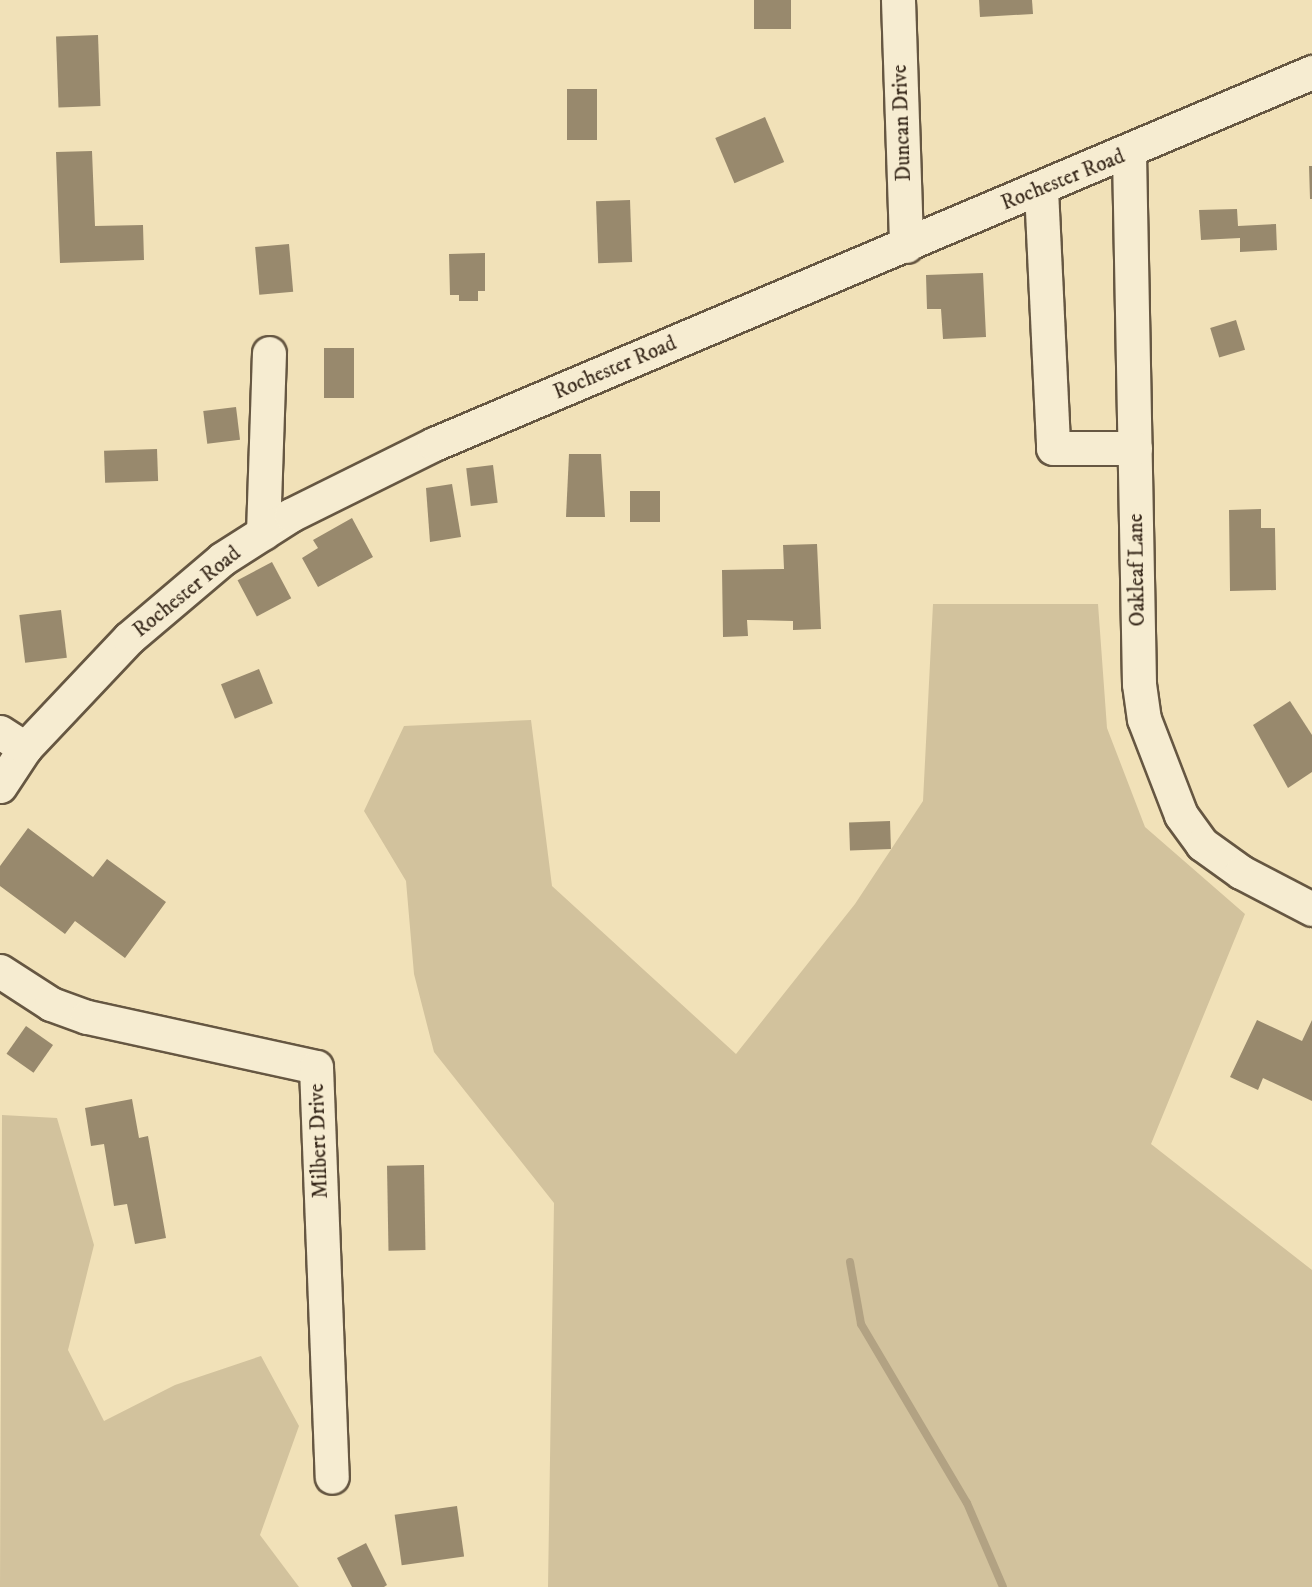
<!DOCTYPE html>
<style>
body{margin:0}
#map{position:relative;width:1312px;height:1587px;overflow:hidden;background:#f1e1b8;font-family:"IM FELL DW Pica",serif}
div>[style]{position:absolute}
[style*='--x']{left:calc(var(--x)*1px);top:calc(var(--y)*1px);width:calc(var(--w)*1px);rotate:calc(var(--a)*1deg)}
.green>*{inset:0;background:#d2c29d}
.stream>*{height:8px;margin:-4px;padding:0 4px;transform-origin:4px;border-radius:4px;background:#b2a283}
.building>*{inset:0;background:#98896d;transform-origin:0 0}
.roads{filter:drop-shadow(2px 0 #665742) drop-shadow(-2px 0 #665742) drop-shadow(0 2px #665742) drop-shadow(0 -2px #665742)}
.minor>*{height:33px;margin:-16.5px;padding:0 16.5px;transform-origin:16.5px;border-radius:16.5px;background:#f6ecd1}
span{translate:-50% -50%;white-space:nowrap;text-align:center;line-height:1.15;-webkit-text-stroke:4.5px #f6ecd1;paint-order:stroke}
.street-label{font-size:21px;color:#38291b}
</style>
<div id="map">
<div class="green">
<i style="clip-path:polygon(933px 604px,1098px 604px,1107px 728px,1145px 827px,1245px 914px,1151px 1144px,1312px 1270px,1312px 1587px,548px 1587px,554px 1203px,434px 1052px,414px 974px,406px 881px,364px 811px,404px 726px,531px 720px,552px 886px,736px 1054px,855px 904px,923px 801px)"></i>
<i style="clip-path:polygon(2px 1115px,57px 1118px,94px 1245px,68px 1350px,104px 1421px,175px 1385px,261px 1356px,299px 1426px,260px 1535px,299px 1587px,0 1587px)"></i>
</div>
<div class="stream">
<i style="--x:850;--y:1262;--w:63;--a:79.9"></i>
<i style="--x:861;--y:1324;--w:208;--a:59.4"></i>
<i style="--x:967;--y:1503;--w:91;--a:66.8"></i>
</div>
<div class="building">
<i style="left:754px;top:0;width:37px;height:29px"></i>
<i style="clip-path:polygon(979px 0,1032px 0,1033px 14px,980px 17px)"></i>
<i style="left:98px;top:35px;width:71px;height:42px;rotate:88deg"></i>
<i style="left:567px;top:89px;width:30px;height:51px"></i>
<i style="left:765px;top:117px;width:49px;height:54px;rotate:67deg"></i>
<i style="clip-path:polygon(92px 151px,95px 226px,143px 225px,144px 260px,60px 263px,56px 152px)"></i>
<i style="clip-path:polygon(1309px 166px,1312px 166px,1312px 199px,1310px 199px)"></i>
<i style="left:630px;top:200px;width:62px;height:34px;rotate:88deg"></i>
<i style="clip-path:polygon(1237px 209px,1238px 226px,1276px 224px,1277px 250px,1240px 252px,1240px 238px,1201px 240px,1199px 210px)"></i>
<i style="left:289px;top:244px;width:48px;height:34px;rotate:85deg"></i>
<i style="clip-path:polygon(485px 253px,485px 291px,478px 291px,478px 301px,459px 301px,459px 295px,450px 295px,449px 254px)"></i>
<i style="clip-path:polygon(983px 273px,986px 337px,943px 339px,941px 309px,927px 309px,926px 275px)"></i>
<i style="left:1236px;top:320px;width:31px;height:27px;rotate:73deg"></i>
<i style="left:324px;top:348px;width:30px;height:50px"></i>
<i style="left:236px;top:407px;width:33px;height:33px;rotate:83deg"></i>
<i style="left:157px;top:449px;width:32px;height:53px;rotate:88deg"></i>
<i style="clip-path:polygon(569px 454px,601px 454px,605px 517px,566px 517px)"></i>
<i style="left:493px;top:465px;width:38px;height:27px;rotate:83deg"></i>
<i style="clip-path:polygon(452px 484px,461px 537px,430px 542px,426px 488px)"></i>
<i style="left:630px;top:491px;width:30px;height:31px"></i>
<i style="clip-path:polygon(1261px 509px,1261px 528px,1275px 528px,1276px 590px,1230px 591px,1229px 510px)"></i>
<i style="clip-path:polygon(352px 518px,373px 557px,318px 587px,302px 558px,318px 548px,313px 540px)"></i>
<i style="clip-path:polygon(817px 544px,821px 629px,793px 630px,793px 621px,747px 620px,748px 636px,723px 637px,722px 570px,784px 569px,783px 545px)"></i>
<i style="left:272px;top:562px;width:41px;height:39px;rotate:62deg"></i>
<i style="left:61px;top:610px;width:48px;height:42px;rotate:83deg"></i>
<i style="left:259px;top:669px;width:37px;height:41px;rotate:68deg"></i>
<i style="clip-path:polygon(1290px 701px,1312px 735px,1312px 772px,1288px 788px,1253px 725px)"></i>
<i style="left:890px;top:821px;width:28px;height:41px;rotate:88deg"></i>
<i style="clip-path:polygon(28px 828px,93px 877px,107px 859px,166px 902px,125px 958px,75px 921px,65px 934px,0 886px,0 866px)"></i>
<i style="clip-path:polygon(1257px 1020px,1302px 1041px,1312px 1020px,1312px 1101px,1263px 1078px,1258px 1090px,1230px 1077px)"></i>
<i style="left:26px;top:1026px;width:33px;height:34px;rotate:35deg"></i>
<i style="clip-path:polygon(132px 1099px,139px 1138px,148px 1136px,166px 1238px,135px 1244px,127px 1204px,114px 1206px,104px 1144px,91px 1146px,85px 1108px)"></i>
<i style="left:424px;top:1165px;width:85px;height:37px;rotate:89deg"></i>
<i style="left:457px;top:1506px;width:51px;height:63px;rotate:82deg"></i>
<i style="clip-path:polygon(366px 1543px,387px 1585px,384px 1587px,352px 1587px,337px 1558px)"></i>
</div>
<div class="roads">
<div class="minor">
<i style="--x:898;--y:0;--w:246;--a:88.1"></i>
<i style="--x:1129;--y:153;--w:531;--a:88.92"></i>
<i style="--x:1139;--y:684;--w:35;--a:82"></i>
<i style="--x:1144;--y:719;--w:103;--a:68.9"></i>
<i style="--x:1181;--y:815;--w:36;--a:54"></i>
<i style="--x:1202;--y:844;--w:48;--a:35.7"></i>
<i style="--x:1241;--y:872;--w:80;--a:27.5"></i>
<i style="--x:1041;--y:189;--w:259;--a:87.3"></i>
<i style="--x:1053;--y:448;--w:82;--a:0"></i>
<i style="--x:263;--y:533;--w:180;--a:-88.1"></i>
<i style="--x:0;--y:732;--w:30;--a:33"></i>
<i style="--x:0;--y:786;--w:45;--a:-56.7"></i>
<i style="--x:25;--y:748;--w:151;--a:-46.6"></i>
<i style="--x:129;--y:638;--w:122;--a:-40.3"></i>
<i style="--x:222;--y:559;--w:82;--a:-32.5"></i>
<i style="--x:291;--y:515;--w:160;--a:-26.4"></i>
<i style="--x:434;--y:444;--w:954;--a:-22.96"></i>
<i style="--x:0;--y:971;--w:61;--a:32.9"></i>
<i style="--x:51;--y:1004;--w:38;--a:20"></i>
<i style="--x:87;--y:1017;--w:234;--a:12.3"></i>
<i style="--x:316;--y:1067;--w:410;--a:87.8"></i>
</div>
</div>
<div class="street-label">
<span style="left:902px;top:123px;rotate:-92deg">Duncan Drive</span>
<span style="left:1063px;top:180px;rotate:-22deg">Rochester Road</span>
<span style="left:615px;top:368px;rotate:-23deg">Rochester Road</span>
<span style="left:1137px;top:570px;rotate:-91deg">Oakleaf Lane</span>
<span style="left:187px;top:592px;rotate:-39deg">Rochester Road</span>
<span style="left:319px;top:1141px;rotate:-92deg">Milbert Drive</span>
</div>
</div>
